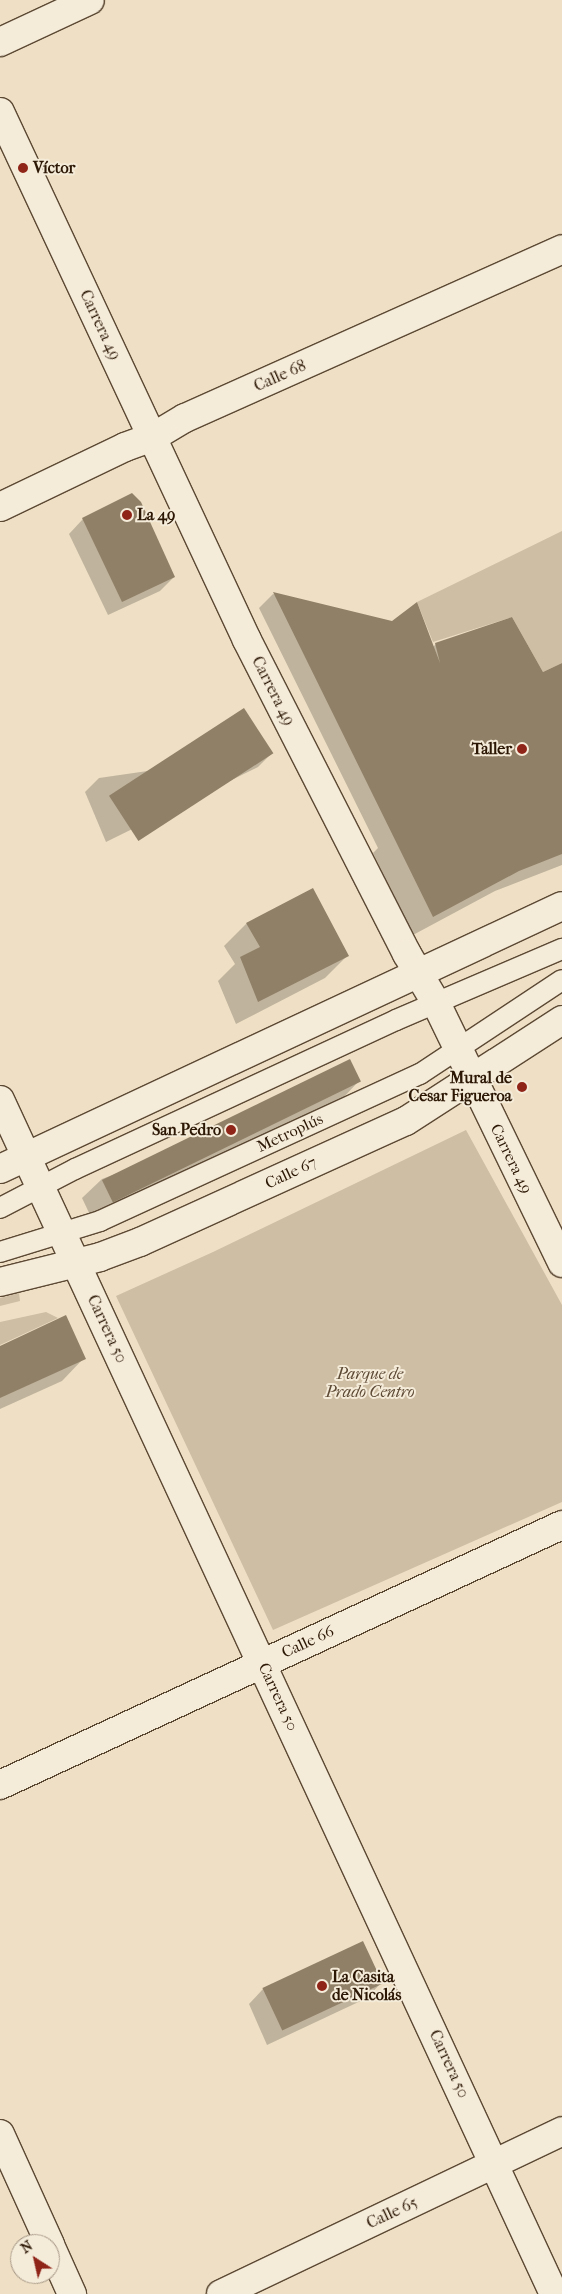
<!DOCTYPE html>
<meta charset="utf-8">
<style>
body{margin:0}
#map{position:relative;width:562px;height:2294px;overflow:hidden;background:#efe0c5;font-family:"IM FELL French Canon",serif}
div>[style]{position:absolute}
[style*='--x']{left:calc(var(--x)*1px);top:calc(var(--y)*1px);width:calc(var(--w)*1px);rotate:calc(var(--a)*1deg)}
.green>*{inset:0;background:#cebea4}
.shadow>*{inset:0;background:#0003}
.building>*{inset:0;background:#918068;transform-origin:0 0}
.roads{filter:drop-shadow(1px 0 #5c4934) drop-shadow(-1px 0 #5c4934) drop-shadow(0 1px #5c4934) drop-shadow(0 -1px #5c4934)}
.service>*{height:20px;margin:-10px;padding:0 10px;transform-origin:10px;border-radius:10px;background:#f5ebd9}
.minor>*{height:28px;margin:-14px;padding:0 14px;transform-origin:14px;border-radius:14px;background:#f5ebd9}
.tertiary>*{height:28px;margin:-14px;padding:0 14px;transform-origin:14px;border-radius:14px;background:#f5ebd9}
.secondary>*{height:28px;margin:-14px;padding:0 14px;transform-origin:14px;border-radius:14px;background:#f5ebd9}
.dots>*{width:14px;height:14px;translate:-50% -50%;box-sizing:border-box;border:2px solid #f5ebd9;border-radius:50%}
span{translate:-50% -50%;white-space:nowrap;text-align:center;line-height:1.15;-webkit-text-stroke:4px #f5ebd9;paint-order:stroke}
.poi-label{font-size:16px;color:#2b1704;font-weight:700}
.left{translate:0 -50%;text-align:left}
.right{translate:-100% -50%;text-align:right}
.street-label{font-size:16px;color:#2b1704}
.park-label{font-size:16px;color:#5c4934;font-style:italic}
.north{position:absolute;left:10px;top:2234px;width:50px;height:50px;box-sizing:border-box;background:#f5ebd9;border:1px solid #a49684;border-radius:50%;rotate:325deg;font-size:14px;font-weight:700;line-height:20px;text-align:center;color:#2b1704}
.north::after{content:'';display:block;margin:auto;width:18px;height:22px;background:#8f2418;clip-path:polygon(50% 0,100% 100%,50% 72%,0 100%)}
</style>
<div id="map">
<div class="green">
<i style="clip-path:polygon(562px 531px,562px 663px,543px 672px,512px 617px,433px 642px,417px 602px)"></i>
<i style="clip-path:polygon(466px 1130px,562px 1305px,562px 1502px,273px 1630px,116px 1296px,213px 1252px)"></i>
<i style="clip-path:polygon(19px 1293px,20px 1301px,0 1306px,0 1298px)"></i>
<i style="clip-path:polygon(46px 1312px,58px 1318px,0 1345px,0 1322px)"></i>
</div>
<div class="shadow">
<i style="clip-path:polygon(83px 519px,174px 577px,160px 591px,108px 615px,69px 534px)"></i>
<i style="clip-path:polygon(273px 594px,392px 623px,433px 647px,436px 644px,543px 674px,562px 664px,562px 865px,495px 891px,413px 935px,373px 853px,378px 848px,259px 608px)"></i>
<i style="clip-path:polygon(272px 753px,258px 767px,106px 842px,85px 792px,99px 778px)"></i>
<i style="clip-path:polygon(246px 924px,348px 955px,325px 978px,236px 1024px,218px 981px,235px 964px,224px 946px)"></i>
<i style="clip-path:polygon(359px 1081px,340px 1101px,92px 1219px,82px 1198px,102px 1179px)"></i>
<i style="clip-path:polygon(0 1347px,84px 1358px,62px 1381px,0 1409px)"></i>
<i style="clip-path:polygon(381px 1983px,367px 1998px,267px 2045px,249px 2004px,263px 1989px)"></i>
</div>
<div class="building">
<i style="clip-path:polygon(132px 493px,141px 502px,175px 577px,122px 602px,82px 518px)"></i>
<i style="clip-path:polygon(273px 592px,392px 621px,417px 602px,440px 663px,435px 643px,512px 617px,543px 672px,562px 663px,562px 854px,519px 871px,433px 917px)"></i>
<i style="left:244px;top:708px;width:54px;height:161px;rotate:57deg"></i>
<i style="clip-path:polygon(313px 888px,349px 956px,258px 1002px,240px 957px,260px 947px,246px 923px)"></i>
<i style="left:350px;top:1059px;width:25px;height:276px;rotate:64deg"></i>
<i style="clip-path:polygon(66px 1315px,86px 1359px,0 1398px,0 1346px)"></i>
<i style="left:363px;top:1941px;width:47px;height:111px;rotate:65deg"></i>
</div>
<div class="roads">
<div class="service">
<i style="--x:0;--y:1208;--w:85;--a:-27.5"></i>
<i style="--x:75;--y:1169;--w:354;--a:-24.9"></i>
<i style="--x:396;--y:1020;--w:181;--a:-23.2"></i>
<i style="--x:0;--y:1252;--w:105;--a:-17.2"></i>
<i style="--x:100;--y:1221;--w:352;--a:-24.7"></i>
<i style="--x:420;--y:1074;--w:170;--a:-33.5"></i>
</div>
<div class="minor">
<i style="--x:0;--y:1785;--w:619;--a:-24.83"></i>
<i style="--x:0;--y:2134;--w:121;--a:65.6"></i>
<i style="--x:50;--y:2245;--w:54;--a:65.8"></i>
<i style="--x:221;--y:2294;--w:378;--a:-25.5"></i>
</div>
<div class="tertiary">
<i style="--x:0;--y:42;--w:99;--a:-25"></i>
<i style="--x:0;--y:112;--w:583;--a:64.93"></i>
<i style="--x:247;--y:640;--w:352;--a:63"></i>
<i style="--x:407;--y:954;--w:57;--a:59.4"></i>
<i style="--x:436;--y:1003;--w:289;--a:64.1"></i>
<i style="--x:0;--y:507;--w:139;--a:-25.6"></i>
<i style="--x:125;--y:447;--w:30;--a:-20"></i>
<i style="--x:153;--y:437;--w:37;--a:-31"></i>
<i style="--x:185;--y:418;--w:413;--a:-24.1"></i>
<i style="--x:0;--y:1100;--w:1316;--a:65.11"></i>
</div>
<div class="secondary">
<i style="--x:0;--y:1169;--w:620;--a:-25.08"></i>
<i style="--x:0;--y:1282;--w:103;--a:-14"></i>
<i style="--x:100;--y:1257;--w:43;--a:-20.6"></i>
<i style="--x:140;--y:1242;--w:292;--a:-24.5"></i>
<i style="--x:406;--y:1121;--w:186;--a:-32.9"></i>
</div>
</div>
<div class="dots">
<i style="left:23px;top:168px;background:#8f2418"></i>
<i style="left:127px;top:515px;background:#8f2418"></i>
<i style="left:522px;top:749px;background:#8f2418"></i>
<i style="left:522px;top:1087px;background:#8f2418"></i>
<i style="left:231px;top:1130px;background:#8f2418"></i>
<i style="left:322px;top:1986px;background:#8f2418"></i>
</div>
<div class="poi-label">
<span class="left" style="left:33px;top:168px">Víctor</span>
<span class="left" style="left:137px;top:515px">La 49</span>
<span class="right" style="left:512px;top:749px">Taller</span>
<span class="right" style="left:512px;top:1087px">Mural de<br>Cesar Figueroa</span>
<span class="right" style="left:221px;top:1130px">San Pedro</span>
<span class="left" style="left:332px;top:1986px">La Casita<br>de Nicolás</span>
</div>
<div class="street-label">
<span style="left:100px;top:325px;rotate:65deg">Carrera 49</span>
<span style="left:280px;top:376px;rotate:-24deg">Calle 68</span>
<span style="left:273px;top:691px;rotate:63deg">Carrera 49</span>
<span style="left:290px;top:1133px;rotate:-25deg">Metroplús</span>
<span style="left:511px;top:1159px;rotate:64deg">Carrera 49</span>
<span style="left:291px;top:1173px;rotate:-25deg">Calle 67</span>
<span style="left:107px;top:1329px;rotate:65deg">Carrera 50</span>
<span style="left:308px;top:1642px;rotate:-25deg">Calle 66</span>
<span style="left:278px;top:1697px;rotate:65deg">Carrera 50</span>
<span style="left:449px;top:2064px;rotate:65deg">Carrera 50</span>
<span style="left:392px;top:2213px;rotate:-25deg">Calle 65</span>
</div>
<div class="park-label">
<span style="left:370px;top:1383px">Parque de<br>Prado Centro</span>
</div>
<div class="north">N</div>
</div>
